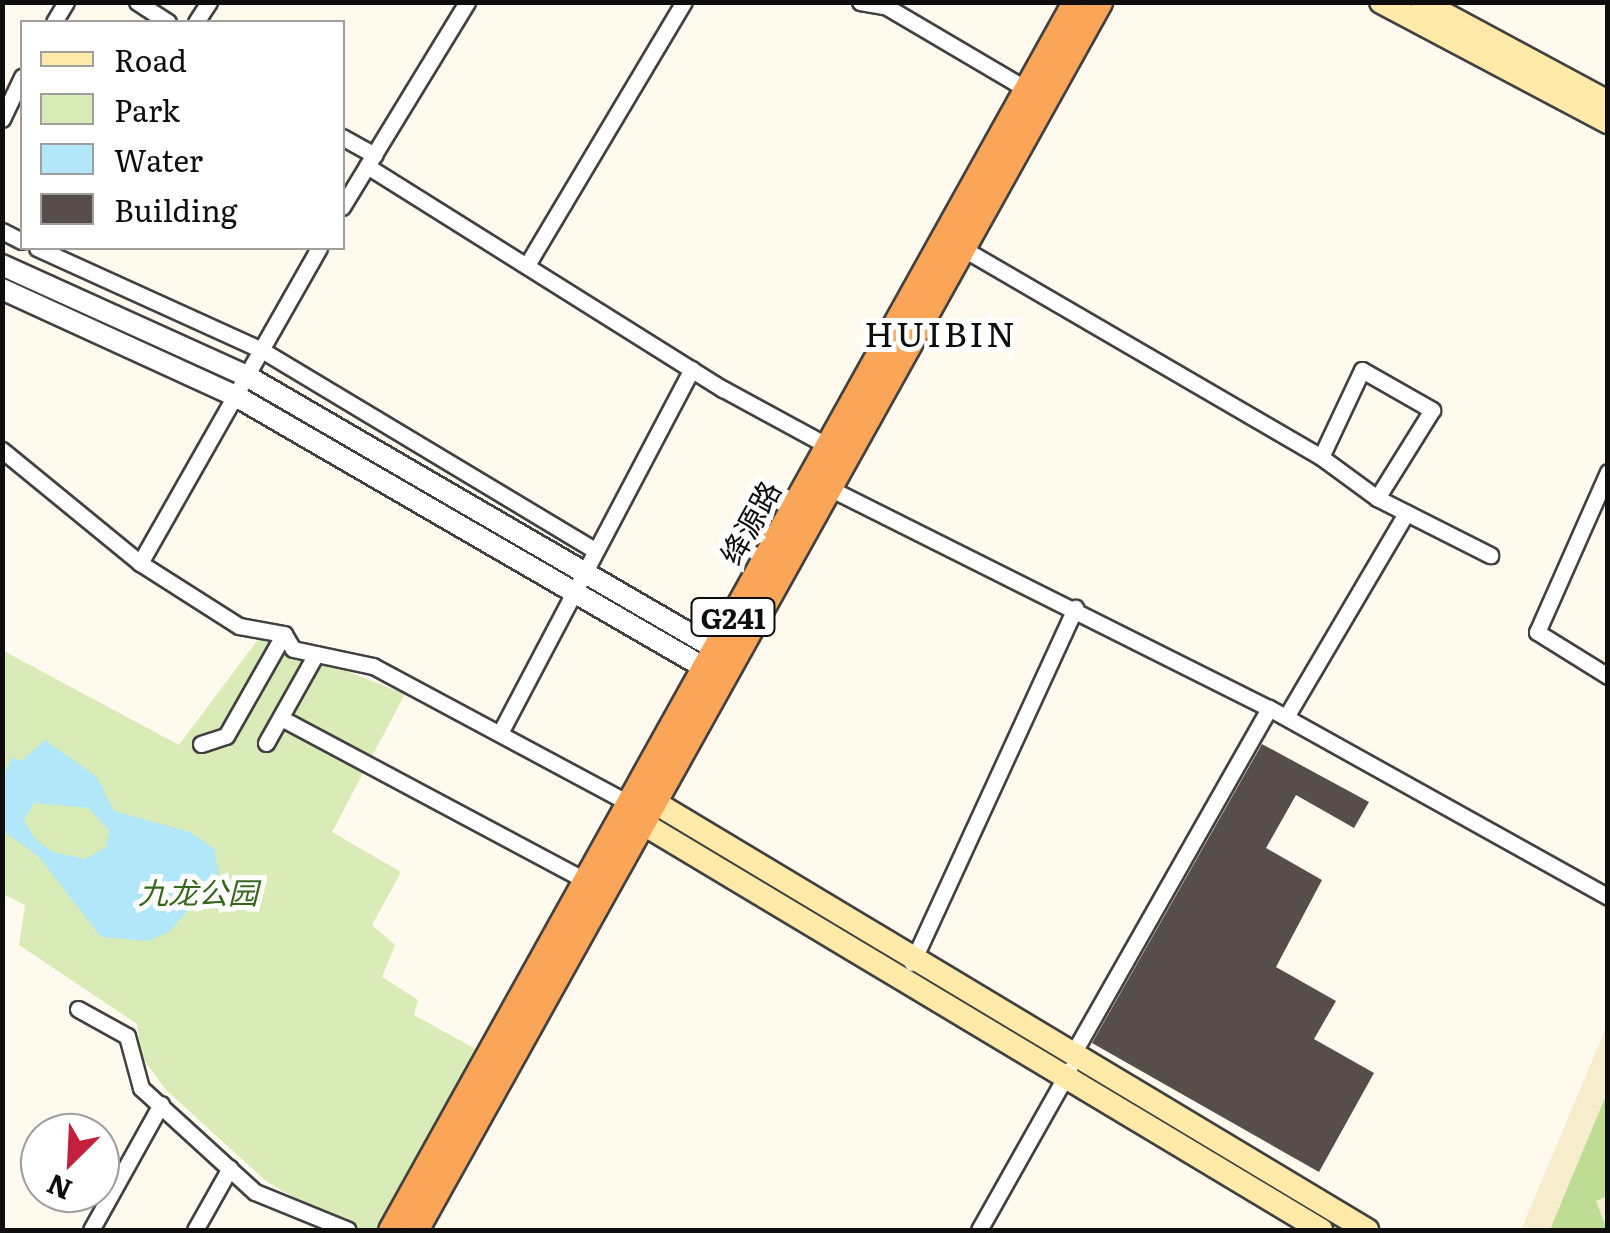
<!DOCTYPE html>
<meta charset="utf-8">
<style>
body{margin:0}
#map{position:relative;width:1610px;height:1233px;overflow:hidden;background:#fff9ee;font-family:Literata,"Noto Sans SC",serif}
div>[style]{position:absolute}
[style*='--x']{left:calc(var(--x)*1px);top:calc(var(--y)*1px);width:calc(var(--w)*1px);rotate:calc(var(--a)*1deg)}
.farmland>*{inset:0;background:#f6edcd}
.green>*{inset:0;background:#d9ebb6}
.forest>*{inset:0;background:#bfdc95}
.water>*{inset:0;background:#b1e7f8}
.building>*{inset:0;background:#574d4a}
.roads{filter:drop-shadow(2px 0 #414141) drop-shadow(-2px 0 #414141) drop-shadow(0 2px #414141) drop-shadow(0 -2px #414141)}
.minor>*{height:15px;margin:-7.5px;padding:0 7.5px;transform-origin:7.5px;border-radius:7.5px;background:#fff}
.tertiary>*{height:20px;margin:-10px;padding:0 10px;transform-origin:10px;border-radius:10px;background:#fff}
.secondary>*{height:22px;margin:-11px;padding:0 11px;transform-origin:11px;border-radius:11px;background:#ffeaa9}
.trunk>*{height:25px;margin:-12.5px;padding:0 12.5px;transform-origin:12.5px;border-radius:12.5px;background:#fba559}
span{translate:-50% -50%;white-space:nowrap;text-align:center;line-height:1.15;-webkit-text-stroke:10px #fff;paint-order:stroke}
.shield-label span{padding:2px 8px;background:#fff;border:2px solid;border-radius:8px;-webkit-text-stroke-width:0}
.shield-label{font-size:28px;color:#0e0e0e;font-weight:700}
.street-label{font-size:30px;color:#0e0e0e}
.park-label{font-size:30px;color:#36681b;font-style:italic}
.quarter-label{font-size:35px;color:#0e0e0e;letter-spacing:2.5px}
.frame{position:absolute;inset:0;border:5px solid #0e0e0e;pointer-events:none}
.legend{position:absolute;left:20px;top:20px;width:325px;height:230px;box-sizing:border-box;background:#fff;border:2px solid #9f9f9f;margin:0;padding:12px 18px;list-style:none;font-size:30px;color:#0e0e0e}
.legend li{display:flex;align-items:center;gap:20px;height:50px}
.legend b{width:50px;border:2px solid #9f9f9f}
.north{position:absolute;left:20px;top:1113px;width:100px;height:100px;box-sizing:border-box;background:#fff;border:2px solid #9f9f9f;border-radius:50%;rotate:204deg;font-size:28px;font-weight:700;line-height:40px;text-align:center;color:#0e0e0e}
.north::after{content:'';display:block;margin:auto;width:35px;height:45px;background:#c3203e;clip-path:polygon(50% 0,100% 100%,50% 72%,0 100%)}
</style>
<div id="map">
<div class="farmland">
<i style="clip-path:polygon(1607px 1025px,1607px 1230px,1521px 1230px)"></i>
</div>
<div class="green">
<i style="clip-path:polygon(260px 637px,405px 694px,332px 832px,401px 872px,372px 925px,395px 945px,382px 977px,418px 1000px,414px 1015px,488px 1056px,391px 1230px,348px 1230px,266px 1181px,166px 1090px,141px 1056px,137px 1024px,19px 945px,25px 905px,3px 894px,2px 650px,179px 745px)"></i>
</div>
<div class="forest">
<i style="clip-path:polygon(1607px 1093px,1607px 1196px,1596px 1201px,1607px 1230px,1550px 1230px)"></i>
</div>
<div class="water">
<i style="clip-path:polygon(evenodd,45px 740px,97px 777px,114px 811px,190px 832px,214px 849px,219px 874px,169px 932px,148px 941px,101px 937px,38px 856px,3px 831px,3px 777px,12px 757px,21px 761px,45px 740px,34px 803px,88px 808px,109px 830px,106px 847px,85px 859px,53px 852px,35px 839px,24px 820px,34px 803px)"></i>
</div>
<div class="building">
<i style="clip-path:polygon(1262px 744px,1369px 802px,1354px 828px,1296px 795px,1266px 848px,1322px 880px,1276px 967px,1336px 1001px,1314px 1039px,1374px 1073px,1319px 1172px,1092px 1043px)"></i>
</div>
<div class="roads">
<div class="minor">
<i style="--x:137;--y:2;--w:37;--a:33"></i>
<i style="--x:860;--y:2;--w:27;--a:10"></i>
<i style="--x:887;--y:7;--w:161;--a:30.5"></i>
<i style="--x:54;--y:22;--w:23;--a:-59"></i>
<i style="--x:196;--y:22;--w:24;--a:-57"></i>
<i style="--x:2;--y:119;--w:47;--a:-64.5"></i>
<i style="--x:342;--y:137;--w:37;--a:29"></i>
<i style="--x:367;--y:166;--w:420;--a:32.1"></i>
<i style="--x:723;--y:389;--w:119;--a:28.5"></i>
<i style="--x:342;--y:207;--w:240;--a:-58.6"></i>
<i style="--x:2;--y:231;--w:22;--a:27"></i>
<i style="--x:37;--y:248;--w:245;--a:24.4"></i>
<i style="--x:260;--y:349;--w:391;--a:31"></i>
<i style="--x:962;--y:248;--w:415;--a:30.2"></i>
<i style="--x:1321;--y:457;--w:96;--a:-64.8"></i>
<i style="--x:1362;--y:370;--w:81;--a:29.7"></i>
<i style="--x:1432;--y:410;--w:104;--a:122"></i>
<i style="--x:1377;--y:498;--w:127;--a:26.8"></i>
<i style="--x:527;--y:265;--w:306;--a:-59.2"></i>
<i style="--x:2;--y:450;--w:178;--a:39.3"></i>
<i style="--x:140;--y:563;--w:117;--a:32.5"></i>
<i style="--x:239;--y:626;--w:46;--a:10.1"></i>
<i style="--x:284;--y:634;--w:17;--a:59"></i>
<i style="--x:293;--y:649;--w:82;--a:12"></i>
<i style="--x:373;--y:666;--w:292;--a:28.2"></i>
<i style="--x:1321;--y:457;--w:69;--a:36.2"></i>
<i style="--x:1608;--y:472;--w:175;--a:113.9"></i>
<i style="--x:1537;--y:632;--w:84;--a:31.8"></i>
<i style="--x:829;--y:488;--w:492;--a:26.6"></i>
<i style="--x:1269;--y:708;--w:388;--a:29.1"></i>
<i style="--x:140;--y:563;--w:362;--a:-60.4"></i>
<i style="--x:1286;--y:717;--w:237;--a:-59.5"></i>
<i style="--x:281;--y:718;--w:346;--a:28.1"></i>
<i style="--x:501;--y:731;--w:409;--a:-62.2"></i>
<i style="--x:266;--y:743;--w:102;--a:-60.7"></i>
<i style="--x:201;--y:744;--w:26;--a:-18"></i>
<i style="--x:226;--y:736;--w:117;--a:-60.4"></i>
<i style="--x:912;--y:963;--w:391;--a:-65.3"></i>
<i style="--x:78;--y:1009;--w:56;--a:28.9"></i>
<i style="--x:127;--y:1036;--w:54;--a:74.9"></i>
<i style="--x:141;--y:1088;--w:154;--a:42.4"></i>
<i style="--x:255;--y:1192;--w:100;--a:22.2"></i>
<i style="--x:1079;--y:1043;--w:385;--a:-60.4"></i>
<i style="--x:91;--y:1230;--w:144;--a:-60.9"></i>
<i style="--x:195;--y:1230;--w:71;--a:-60.6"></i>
<i style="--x:979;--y:1230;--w:184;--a:-60.6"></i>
</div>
<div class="tertiary">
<i style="--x:2;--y:265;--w:267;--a:24.4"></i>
<i style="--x:245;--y:375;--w:545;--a:30.19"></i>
<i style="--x:2;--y:289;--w:255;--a:24.6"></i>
<i style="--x:234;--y:395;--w:544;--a:30.1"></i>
</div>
<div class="secondary">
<i style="--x:1381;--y:2;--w:257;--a:27.9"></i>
<i style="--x:1422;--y:2;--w:211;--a:28.3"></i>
<i style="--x:654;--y:802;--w:832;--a:30.98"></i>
<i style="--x:642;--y:823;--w:792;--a:30.94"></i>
</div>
<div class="trunk">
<i style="--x:391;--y:1230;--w:1406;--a:-60.88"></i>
<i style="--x:415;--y:1230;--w:1406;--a:-60.88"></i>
</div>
</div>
<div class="shield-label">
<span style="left:733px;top:617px">G241</span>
</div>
<div class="street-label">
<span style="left:749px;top:522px;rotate:-61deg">绛源路</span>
</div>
<div class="park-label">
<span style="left:198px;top:891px">九龙公园</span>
</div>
<div class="quarter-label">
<span style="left:941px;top:332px">HUIBIN</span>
</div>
<div class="frame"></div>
<ul class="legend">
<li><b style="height:12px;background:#ffeaa9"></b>Road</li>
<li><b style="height:28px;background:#d9ebb6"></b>Park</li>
<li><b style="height:28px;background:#b1e7f8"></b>Water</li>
<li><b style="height:28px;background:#574d4a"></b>Building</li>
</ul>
<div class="north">N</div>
</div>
